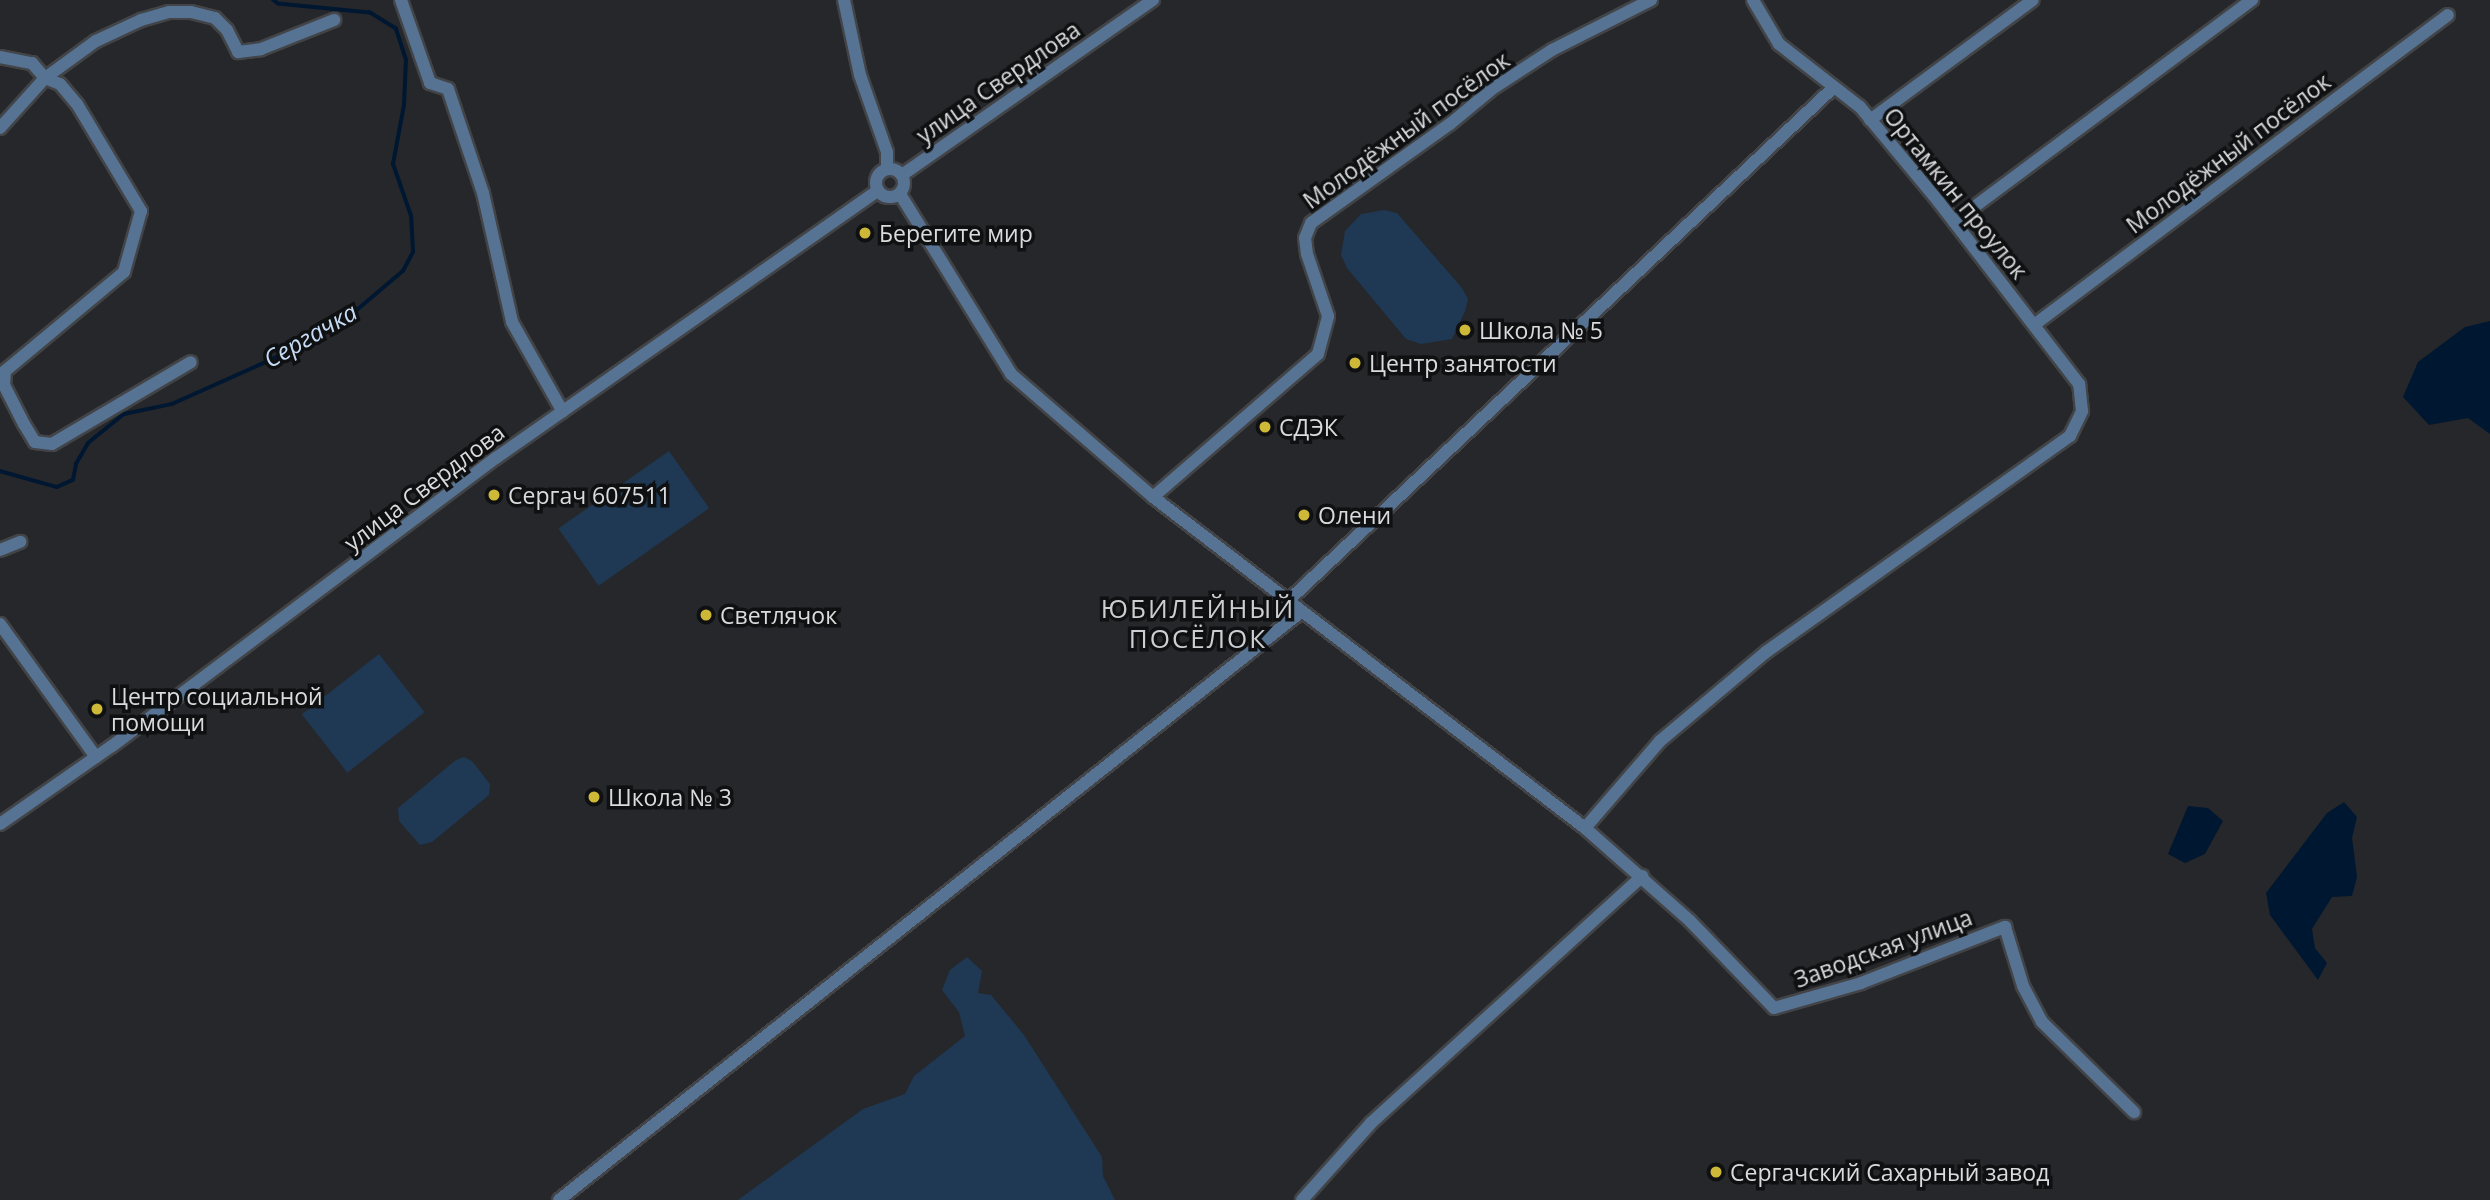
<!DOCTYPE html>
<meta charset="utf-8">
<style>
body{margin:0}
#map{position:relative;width:2490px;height:1200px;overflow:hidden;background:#25272a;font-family:"Open Sans",sans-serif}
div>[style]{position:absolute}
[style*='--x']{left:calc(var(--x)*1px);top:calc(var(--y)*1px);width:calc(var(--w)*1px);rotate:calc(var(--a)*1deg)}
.green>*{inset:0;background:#1f3854;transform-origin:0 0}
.water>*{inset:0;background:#001731}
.stream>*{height:3.5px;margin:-1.75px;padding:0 1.75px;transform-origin:1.75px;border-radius:1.75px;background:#001731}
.roads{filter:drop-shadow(2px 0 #424447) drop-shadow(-2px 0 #424447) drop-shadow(0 2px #424447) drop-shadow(0 -2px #424447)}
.minor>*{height:12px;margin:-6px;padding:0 6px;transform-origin:6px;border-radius:6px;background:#567393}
.minor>.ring{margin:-6px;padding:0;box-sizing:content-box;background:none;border:12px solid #567393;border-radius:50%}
.dots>*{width:19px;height:19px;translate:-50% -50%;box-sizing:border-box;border:4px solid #0f1011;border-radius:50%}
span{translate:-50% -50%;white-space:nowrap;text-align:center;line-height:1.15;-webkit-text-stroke:7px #0f1011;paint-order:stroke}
.street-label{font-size:23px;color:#dadbdd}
.poi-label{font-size:23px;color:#dadbdd}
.left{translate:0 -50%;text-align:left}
.water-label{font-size:24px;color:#c5dbf5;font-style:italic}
.quarter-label{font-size:26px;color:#cccfd2;letter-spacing:2px}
</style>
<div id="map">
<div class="green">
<i style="clip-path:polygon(1384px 210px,1397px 213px,1462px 288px,1468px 299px,1465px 311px,1452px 339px,1421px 344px,1406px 339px,1347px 268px,1341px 255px,1345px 231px,1361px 214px)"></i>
<i style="left:669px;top:451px;width:70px;height:135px;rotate:55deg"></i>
<i style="left:379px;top:654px;width:74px;height:98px;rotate:52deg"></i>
<i style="clip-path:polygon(464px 757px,472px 761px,490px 784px,489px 795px,432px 842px,420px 845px,399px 821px,398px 808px,456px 760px)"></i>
<i style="clip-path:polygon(967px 957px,982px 971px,978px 993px,991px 995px,1024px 1035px,1102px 1157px,1103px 1176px,1115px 1200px,738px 1200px,863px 1109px,905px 1094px,914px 1076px,965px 1036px,959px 1012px,942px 990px,950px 970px)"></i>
</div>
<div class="water">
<i style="clip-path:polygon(2490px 321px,2490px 434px,2468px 418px,2429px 425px,2403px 397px,2418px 362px,2465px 327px)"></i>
<i style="clip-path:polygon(2344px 802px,2357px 817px,2352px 838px,2357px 877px,2352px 896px,2332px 897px,2312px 929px,2315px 948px,2327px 963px,2318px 980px,2270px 915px,2266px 893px,2327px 813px)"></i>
<i style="clip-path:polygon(2188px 806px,2208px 808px,2223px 821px,2205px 854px,2185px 863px,2168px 854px)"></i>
</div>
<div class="stream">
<i style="--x:0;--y:471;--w:59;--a:15.7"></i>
<i style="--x:57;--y:487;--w:17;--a:-24"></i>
<i style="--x:73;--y:480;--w:16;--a:-79"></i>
<i style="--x:76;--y:464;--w:24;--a:-60"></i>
<i style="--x:88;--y:443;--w:46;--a:-38.9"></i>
<i style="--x:124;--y:414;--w:49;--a:-11.8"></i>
<i style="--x:172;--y:404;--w:113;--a:-24.1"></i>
<i style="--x:275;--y:358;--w:80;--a:-28.5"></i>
<i style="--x:345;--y:320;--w:76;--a:-40.2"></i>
<i style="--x:403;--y:271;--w:21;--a:-62"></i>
<i style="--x:413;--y:252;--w:36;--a:-93"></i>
<i style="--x:411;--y:216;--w:55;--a:-109.1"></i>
<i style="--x:393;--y:164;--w:60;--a:-79.4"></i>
<i style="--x:404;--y:105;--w:45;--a:-87.5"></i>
<i style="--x:406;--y:60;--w:33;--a:-108"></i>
<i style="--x:396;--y:29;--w:31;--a:-148"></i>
<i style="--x:370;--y:13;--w:92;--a:-174.4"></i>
<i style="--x:278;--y:4;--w:6;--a:-141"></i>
</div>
<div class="roads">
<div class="minor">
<i style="--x:401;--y:0;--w:88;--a:70.7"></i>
<i style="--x:430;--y:83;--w:19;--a:18"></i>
<i style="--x:448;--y:89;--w:110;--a:71.4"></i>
<i style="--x:483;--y:193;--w:132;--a:77.3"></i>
<i style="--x:512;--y:322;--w:103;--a:60.5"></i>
<i style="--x:844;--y:0;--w:77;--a:78"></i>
<i style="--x:860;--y:75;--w:82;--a:70.7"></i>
<i style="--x:887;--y:152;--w:17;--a:90"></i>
<i style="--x:0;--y:57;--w:33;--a:11"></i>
<i style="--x:32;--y:63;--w:20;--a:49"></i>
<i style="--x:45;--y:78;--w:16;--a:22"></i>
<i style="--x:60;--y:84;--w:26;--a:50"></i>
<i style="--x:77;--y:104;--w:125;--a:59.1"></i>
<i style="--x:141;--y:211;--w:63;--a:105.6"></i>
<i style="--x:124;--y:272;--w:155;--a:140.2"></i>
<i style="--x:5;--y:371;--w:14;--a:94"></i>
<i style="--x:4;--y:385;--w:44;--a:62.9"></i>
<i style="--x:24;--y:424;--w:21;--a:59"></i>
<i style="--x:35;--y:442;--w:17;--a:7"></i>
<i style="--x:52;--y:444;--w:161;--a:-30.5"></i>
<i style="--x:1870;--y:120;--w:202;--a:-36.4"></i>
<i style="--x:0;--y:128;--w:67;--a:-48"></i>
<i style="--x:45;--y:78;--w:63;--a:-36"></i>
<i style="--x:96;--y:41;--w:50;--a:-25"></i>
<i style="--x:141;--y:20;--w:29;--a:-16"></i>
<i style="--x:169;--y:12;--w:22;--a:0"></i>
<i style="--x:191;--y:12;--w:25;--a:14"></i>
<i style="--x:215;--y:18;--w:17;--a:45"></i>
<i style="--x:227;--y:30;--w:25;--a:63"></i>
<i style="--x:238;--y:52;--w:23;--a:-7"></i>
<i style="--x:261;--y:49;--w:79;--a:-21.7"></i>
<i class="ring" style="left:876px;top:169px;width:16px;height:16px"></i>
<i style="--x:902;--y:175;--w:306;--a:-34.9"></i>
<i style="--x:900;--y:194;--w:211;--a:58.3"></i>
<i style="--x:1011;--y:374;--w:188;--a:40.9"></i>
<i style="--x:1153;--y:497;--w:544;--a:37.46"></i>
<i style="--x:1585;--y:828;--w:140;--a:41.5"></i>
<i style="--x:1690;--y:921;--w:121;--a:46"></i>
<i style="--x:1774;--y:1008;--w:91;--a:-16"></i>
<i style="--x:1861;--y:983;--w:155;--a:-21.3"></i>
<i style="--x:2005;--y:927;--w:62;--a:73"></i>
<i style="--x:2023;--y:986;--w:41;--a:62.2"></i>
<i style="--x:2042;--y:1022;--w:129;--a:44.4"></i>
<i style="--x:1954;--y:222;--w:372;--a:-36.7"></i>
<i style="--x:2034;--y:325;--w:517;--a:-36.83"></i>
<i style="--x:1153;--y:497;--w:218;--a:-40.9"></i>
<i style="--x:1318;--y:354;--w:39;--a:-75"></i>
<i style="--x:1328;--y:316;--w:65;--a:-108.7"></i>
<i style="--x:1307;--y:254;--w:16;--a:-97"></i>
<i style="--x:1305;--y:238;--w:16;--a:-68"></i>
<i style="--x:1311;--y:223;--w:171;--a:-35.5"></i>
<i style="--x:1450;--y:124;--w:55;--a:-39.8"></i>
<i style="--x:1492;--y:89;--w:72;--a:-33"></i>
<i style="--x:1552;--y:50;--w:111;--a:-26.8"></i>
<i style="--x:0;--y:550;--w:22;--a:-22"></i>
<i style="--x:1288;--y:601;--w:750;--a:-43.27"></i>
<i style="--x:0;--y:624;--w:164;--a:54.2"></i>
<i style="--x:0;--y:824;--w:136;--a:-34.9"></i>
<i style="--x:112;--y:746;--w:480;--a:-36.9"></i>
<i style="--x:496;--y:458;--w:466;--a:-35"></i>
<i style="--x:1585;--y:828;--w:115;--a:-49.2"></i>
<i style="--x:1660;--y:741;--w:138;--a:-40"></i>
<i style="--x:1766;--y:652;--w:373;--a:-35.4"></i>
<i style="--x:2070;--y:436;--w:28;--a:-64"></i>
<i style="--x:2082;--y:411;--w:27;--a:-96"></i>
<i style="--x:2079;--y:384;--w:230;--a:-127.6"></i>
<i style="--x:1939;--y:202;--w:124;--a:-129.7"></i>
<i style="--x:1860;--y:107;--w:103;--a:-142.1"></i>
<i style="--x:1779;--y:44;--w:51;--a:-120.6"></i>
<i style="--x:559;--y:1200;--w:947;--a:-38.4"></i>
<i style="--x:1302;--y:1200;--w:103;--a:-48.1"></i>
<i style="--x:1371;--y:1123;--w:367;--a:-42.3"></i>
</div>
</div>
<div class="dots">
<i style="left:865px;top:233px;background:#ceb837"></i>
<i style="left:1465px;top:330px;background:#ceb837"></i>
<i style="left:1355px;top:363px;background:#ceb837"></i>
<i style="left:1265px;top:427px;background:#ceb837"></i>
<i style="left:494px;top:495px;background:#ceb837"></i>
<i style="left:1304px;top:515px;background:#ceb837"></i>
<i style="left:706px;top:615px;background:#ceb837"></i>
<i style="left:97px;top:709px;background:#ceb837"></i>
<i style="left:594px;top:797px;background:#ceb837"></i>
<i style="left:1716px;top:1172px;background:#ceb837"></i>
</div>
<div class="street-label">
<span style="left:998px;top:82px;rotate:-35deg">улица Свердлова</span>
<span style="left:1406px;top:130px;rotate:-36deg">Молодёжный посёлок</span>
<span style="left:2228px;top:153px;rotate:-37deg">Молодёжный посёлок</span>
<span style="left:1956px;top:193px;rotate:51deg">Ортамкин проулок</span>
<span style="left:424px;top:487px;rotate:-37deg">улица Свердлова</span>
<span style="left:1883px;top:948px;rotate:-20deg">Заводская улица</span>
</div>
<div class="poi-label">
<span class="left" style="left:879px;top:233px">Берегите мир</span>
<span class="left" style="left:1479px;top:330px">Школа № 5</span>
<span class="left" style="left:1369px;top:363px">Центр занятости</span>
<span class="left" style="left:1279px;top:427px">СДЭК</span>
<span class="left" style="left:508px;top:495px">Сергач 607511</span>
<span class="left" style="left:1318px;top:515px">Олени</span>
<span class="left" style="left:720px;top:615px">Светлячок</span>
<span class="left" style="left:111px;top:709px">Центр социальной<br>помощи</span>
<span class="left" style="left:608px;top:797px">Школа № 3</span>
<span class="left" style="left:1730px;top:1172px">Сергачский Сахарный завод</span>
</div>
<div class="water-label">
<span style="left:310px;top:335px;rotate:-30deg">Сергачка</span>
</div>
<div class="quarter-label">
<span style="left:1198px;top:624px">ЮБИЛЕЙНЫЙ<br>ПОСЁЛОК</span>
</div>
</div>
